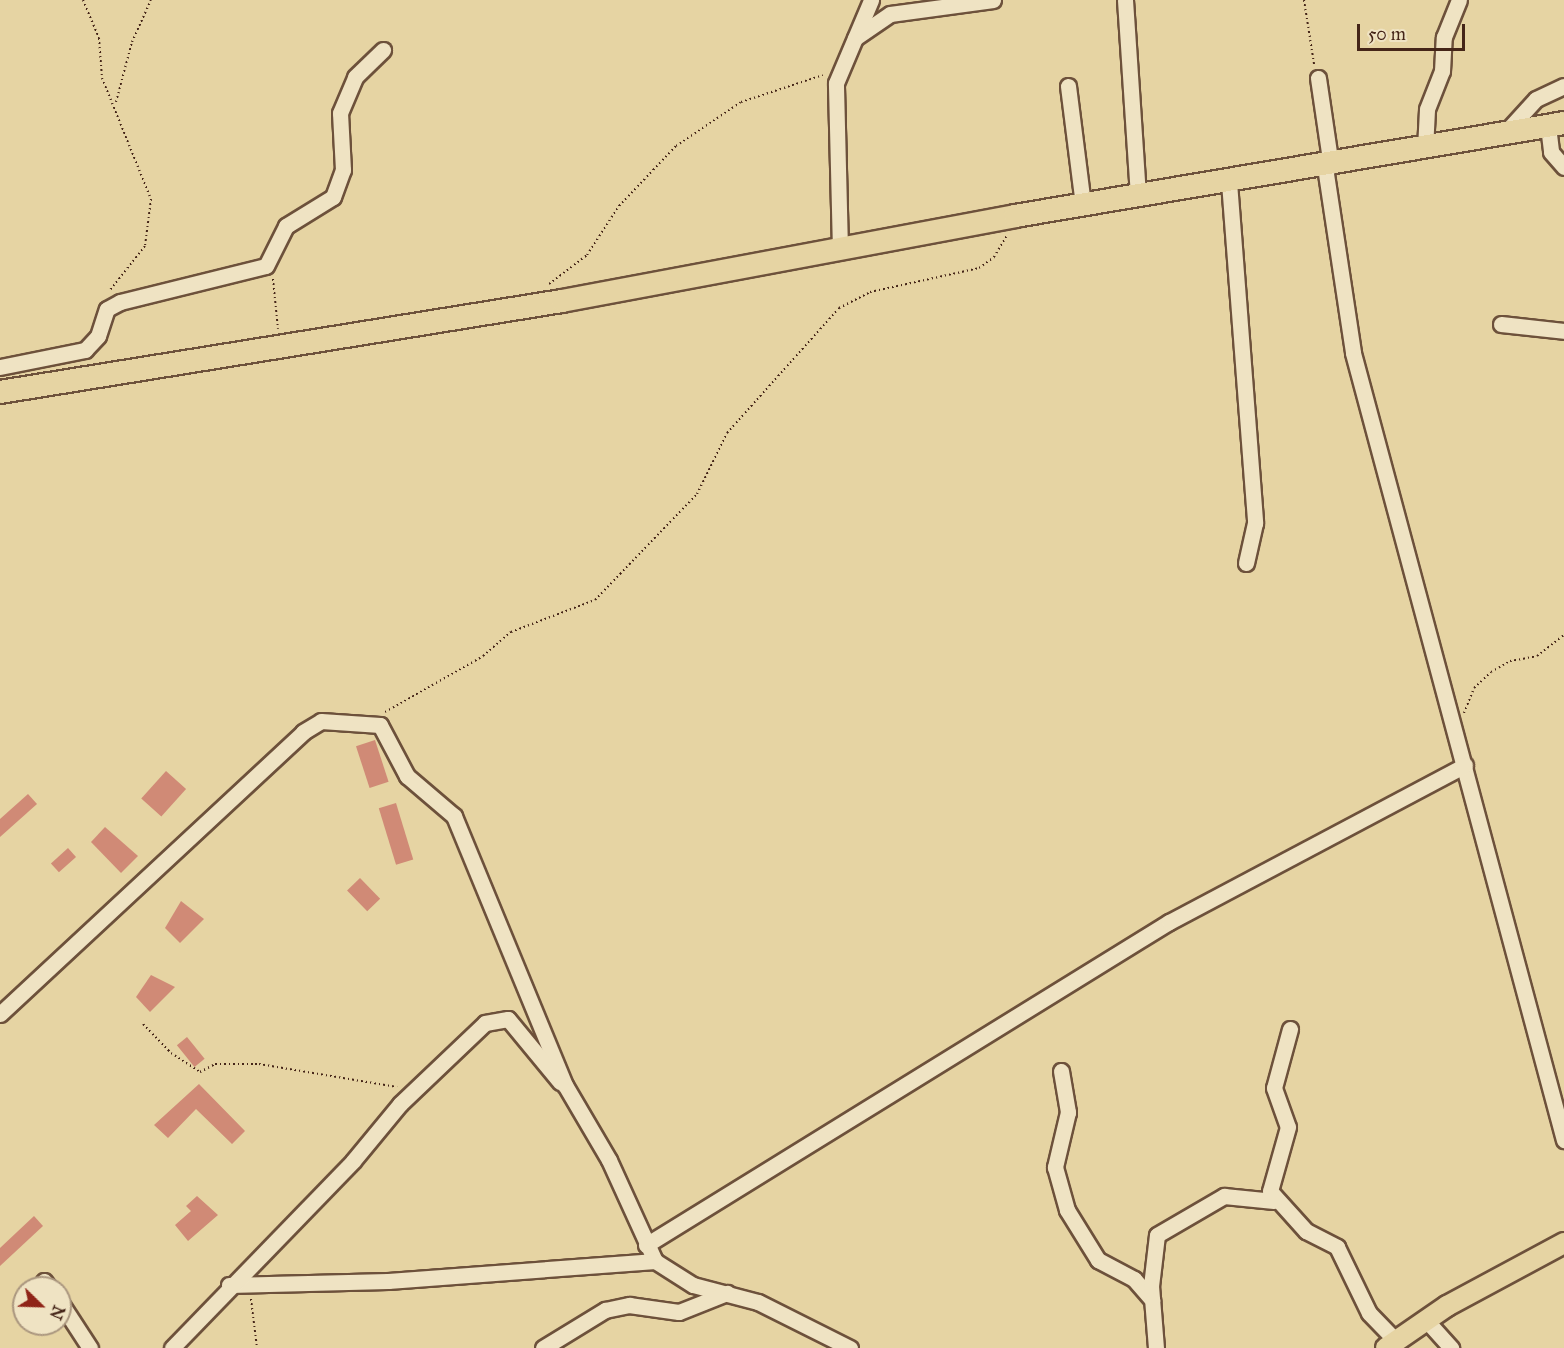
<!DOCTYPE html>
<style>
body{margin:0}
#map{position:relative;width:1564px;height:1348px;overflow:hidden;background:#e6d4a3;font-family:"IM FELL Great Primer",serif}
div>[style]{position:absolute}
[style*='--x']{left:calc(var(--x)*1px);top:calc(var(--y)*1px);width:calc(var(--w)*1px);rotate:calc(var(--a)*1deg)}
.building>*{inset:0;background:#d08a76;transform-origin:0 0}
.path>*{height:2px;margin-top:-1px;transform-origin:0;background:repeating-linear-gradient(90deg,#452518 0 1.5px,transparent 0 4.5px)}
.roads{filter:drop-shadow(2px 0 #6d513b) drop-shadow(-2px 0 #6d513b) drop-shadow(0 2px #6d513b) drop-shadow(0 -2px #6d513b)}
.minor>*{height:15px;margin:-7.5px;padding:0 7.5px;transform-origin:7.5px;border-radius:7.5px;background:#efe3c3}
.major>*{height:20px;margin:-10px;padding:0 10px;transform-origin:10px;border-radius:10px;background:#e6d4a3}
.highway>*{height:22px;margin:-11px;padding:0 11px;transform-origin:11px;border-radius:11px;background:#e6d4a3}
span{translate:-50% -50%;white-space:nowrap;text-align:center;line-height:1.15;-webkit-text-stroke:5px #efe3c3;paint-order:stroke}
.north{position:absolute;left:12px;top:1276px;width:60px;height:60px;box-sizing:border-box;background:#efe3c3;border:2px solid #ab977f;border-radius:50%;rotate:113deg;font-size:16px;font-weight:700;line-height:24px;text-align:center;color:#452518}
.north::after{content:'';display:block;margin:auto;width:21px;height:27px;background:#8f2418;clip-path:polygon(50% 0,100% 100%,50% 72%,0 100%)}
.scale{position:absolute;left:1357px;top:24px;width:108px;height:27px;box-sizing:border-box;border:3px solid #452518;border-top:0;padding-left:8px;font-size:18px;line-height:21px;white-space:nowrap;color:#452518;-webkit-text-stroke:4px #efe3c3;paint-order:stroke}
</style>
<div id="map">
<div class="building">
<i style="left:375px;top:740px;width:44px;height:20px;rotate:72deg"></i>
<i style="left:166px;top:771px;width:27px;height:37px;rotate:42deg"></i>
<i style="clip-path:polygon(28px 794px,37px 804px,0 837px,0 819px)"></i>
<i style="left:396px;top:803px;width:59px;height:18px;rotate:73deg"></i>
<i style="clip-path:polygon(105px 827px,138px 856px,121px 873px,91px 842px)"></i>
<i style="left:68px;top:848px;width:12px;height:23px;rotate:48deg"></i>
<i style="left:360px;top:878px;width:29px;height:18px;rotate:46deg"></i>
<i style="clip-path:polygon(181px 901px,204px 919px,180px 943px,165px 928px)"></i>
<i style="clip-path:polygon(151px 975px,175px 987px,150px 1012px,136px 997px)"></i>
<i style="left:187px;top:1037px;width:28px;height:13px;rotate:51deg"></i>
<i style="clip-path:polygon(199px 1084px,245px 1131px,232px 1144px,196px 1109px,168px 1138px,154px 1125px)"></i>
<i style="clip-path:polygon(197px 1196px,218px 1215px,188px 1241px,175px 1225px,191px 1211px,186px 1206px)"></i>
<i style="clip-path:polygon(34px 1216px,43px 1226px,0 1266px,0 1248px)"></i>
</div>
<div class="path">
<i style="--x:83;--y:0;--w:41;--a:67.2"></i>
<i style="--x:99;--y:38;--w:40;--a:85.7"></i>
<i style="--x:102;--y:78;--w:131;--a:68"></i>
<i style="--x:151;--y:199;--w:47;--a:97.3"></i>
<i style="--x:145;--y:246;--w:56;--a:128.5"></i>
<i style="--x:1304;--y:0;--w:65;--a:81.1"></i>
<i style="--x:116;--y:102;--w:62;--a:-75.1"></i>
<i style="--x:132;--y:42;--w:46;--a:-65.7"></i>
<i style="--x:273;--y:279;--w:50;--a:84.3"></i>
<i style="--x:549;--y:284;--w:48;--a:-37.3"></i>
<i style="--x:587;--y:255;--w:59;--a:-56.9"></i>
<i style="--x:619;--y:206;--w:83;--a:-46.5"></i>
<i style="--x:676;--y:146;--w:78;--a:-34.1"></i>
<i style="--x:741;--y:102;--w:86;--a:-18.2"></i>
<i style="--x:385;--y:712;--w:113;--a:-29.7"></i>
<i style="--x:483;--y:656;--w:37;--a:-41"></i>
<i style="--x:511;--y:632;--w:90;--a:-20.9"></i>
<i style="--x:595;--y:600;--w:147;--a:-46.1"></i>
<i style="--x:697;--y:494;--w:68;--a:-63.8"></i>
<i style="--x:727;--y:433;--w:168;--a:-48.1"></i>
<i style="--x:839;--y:308;--w:35;--a:-27"></i>
<i style="--x:870;--y:292;--w:112;--a:-12.4"></i>
<i style="--x:979;--y:268;--w:19;--a:-36"></i>
<i style="--x:994;--y:257;--w:26;--a:-59"></i>
<i style="--x:1464;--y:713;--w:27;--a:-68"></i>
<i style="--x:1474;--y:688;--w:23;--a:-43"></i>
<i style="--x:1491;--y:672;--w:22;--a:-30"></i>
<i style="--x:1510;--y:661;--w:27;--a:-10"></i>
<i style="--x:1537;--y:656;--w:34;--a:-38"></i>
<i style="--x:143;--y:1024;--w:40;--a:46"></i>
<i style="--x:171;--y:1053;--w:35;--a:33"></i>
<i style="--x:200;--y:1072;--w:17;--a:-28"></i>
<i style="--x:215;--y:1064;--w:44;--a:0"></i>
<i style="--x:259;--y:1064;--w:140;--a:9.5"></i>
<i style="--x:251;--y:1299;--w:49;--a:83"></i>
</div>
<div class="roads">
<div class="minor">
<i style="--x:1125;--y:0;--w:196;--a:86.2"></i>
<i style="--x:855;--y:38;--w:42;--a:-34.4"></i>
<i style="--x:890;--y:14;--w:104;--a:-7.7"></i>
<i style="--x:1318;--y:78;--w:89;--a:81.6"></i>
<i style="--x:1068;--y:86;--w:119;--a:82.8"></i>
<i style="--x:1548;--y:126;--w:26;--a:83"></i>
<i style="--x:1551;--y:152;--w:20;--a:49"></i>
<i style="--x:1504;--y:134;--w:47;--a:-47.6"></i>
<i style="--x:1536;--y:99;--w:31;--a:-25"></i>
<i style="--x:1425;--y:149;--w:40;--a:-87.1"></i>
<i style="--x:1427;--y:109;--w:41;--a:-68.5"></i>
<i style="--x:1442;--y:71;--w:34;--a:-87"></i>
<i style="--x:1444;--y:37;--w:40;--a:-68"></i>
<i style="--x:1325;--y:167;--w:188;--a:81.4"></i>
<i style="--x:1353;--y:353;--w:815;--a:74.99"></i>
<i style="--x:1229;--y:182;--w:342;--a:85.6"></i>
<i style="--x:1255;--y:523;--w:41;--a:102.7"></i>
<i style="--x:840;--y:250;--w:167;--a:-91.4"></i>
<i style="--x:836;--y:83;--w:90;--a:-67.1"></i>
<i style="--x:1501;--y:324;--w:63;--a:6.3"></i>
<i style="--x:0;--y:367;--w:87;--a:-11.3"></i>
<i style="--x:85;--y:350;--w:19;--a:-47"></i>
<i style="--x:98;--y:336;--w:28;--a:-72"></i>
<i style="--x:107;--y:309;--w:15;--a:-28"></i>
<i style="--x:120;--y:302;--w:150;--a:-13.9"></i>
<i style="--x:266;--y:266;--w:45;--a:-63.4"></i>
<i style="--x:286;--y:226;--w:55;--a:-31.7"></i>
<i style="--x:333;--y:197;--w:29;--a:-70"></i>
<i style="--x:343;--y:170;--w:57;--a:-93"></i>
<i style="--x:340;--y:113;--w:39;--a:-67"></i>
<i style="--x:355;--y:77;--w:39;--a:-44"></i>
<i style="--x:0;--y:1014;--w:414;--a:-42.9"></i>
<i style="--x:303;--y:732;--w:21;--a:-31"></i>
<i style="--x:321;--y:721;--w:59;--a:3.9"></i>
<i style="--x:380;--y:725;--w:58;--a:62.1"></i>
<i style="--x:407;--y:776;--w:62;--a:40.4"></i>
<i style="--x:454;--y:816;--w:291;--a:67.6"></i>
<i style="--x:565;--y:1085;--w:87;--a:59.6"></i>
<i style="--x:609;--y:1160;--w:111;--a:65.5"></i>
<i style="--x:655;--y:1261;--w:45;--a:32.3"></i>
<i style="--x:693;--y:1285;--w:67;--a:14.7"></i>
<i style="--x:758;--y:1302;--w:103;--a:26.6"></i>
<i style="--x:1290;--y:1029;--w:61;--a:105.2"></i>
<i style="--x:1274;--y:1088;--w:41;--a:70.3"></i>
<i style="--x:1288;--y:1127;--w:66;--a:105.7"></i>
<i style="--x:1270;--y:1191;--w:54;--a:48"></i>
<i style="--x:1306;--y:1231;--w:35;--a:27"></i>
<i style="--x:1337;--y:1247;--w:73;--a:64.1"></i>
<i style="--x:1369;--y:1313;--w:39;--a:46"></i>
<i style="--x:1061;--y:1071;--w:42;--a:80.3"></i>
<i style="--x:1068;--y:1112;--w:57;--a:103.3"></i>
<i style="--x:1055;--y:1167;--w:45;--a:74.4"></i>
<i style="--x:1067;--y:1210;--w:59;--a:58.2"></i>
<i style="--x:1098;--y:1260;--w:41;--a:27.8"></i>
<i style="--x:1134;--y:1279;--w:28;--a:49"></i>
<i style="--x:646;--y:1245;--w:615;--a:-31.7"></i>
<i style="--x:1169;--y:922;--w:335;--a:-27.9"></i>
<i style="--x:44;--y:1281;--w:9;--a:54"></i>
<i style="--x:229;--y:1285;--w:159;--a:-1.4"></i>
<i style="--x:388;--y:1281;--w:268;--a:-4.3"></i>
<i style="--x:60;--y:1302;--w:55;--a:56.9"></i>
<i style="--x:1426;--y:1320;--w:38;--a:48"></i>
<i style="--x:172;--y:1348;--w:260;--a:-45.9"></i>
<i style="--x:353;--y:1161;--w:74;--a:-50.5"></i>
<i style="--x:400;--y:1104;--w:117;--a:-43.6"></i>
<i style="--x:485;--y:1023;--w:23;--a:-10"></i>
<i style="--x:508;--y:1019;--w:82;--a:50.5"></i>
<i style="--x:543;--y:1348;--w:73;--a:-31.5"></i>
<i style="--x:605;--y:1310;--w:25;--a:-12"></i>
<i style="--x:629;--y:1305;--w:50;--a:8"></i>
<i style="--x:679;--y:1312;--w:52;--a:-21.6"></i>
<i style="--x:1156;--y:1348;--w:62;--a:-94.6"></i>
<i style="--x:1151;--y:1286;--w:51;--a:-83.3"></i>
<i style="--x:1157;--y:1235;--w:78;--a:-30.2"></i>
<i style="--x:1224;--y:1196;--w:50;--a:5.7"></i>
</div>
<div class="major">
<i style="--x:1386;--y:1348;--w:74;--a:-34.5"></i>
<i style="--x:1447;--y:1306;--w:133;--a:-28.3"></i>
</div>
<div class="highway">
<i style="--x:0;--y:392;--w:569;--a:-9.2"></i>
<i style="--x:562;--y:301;--w:461;--a:-10.6"></i>
<i style="--x:1015;--y:216;--w:557;--a:-9.61"></i>
</div>
</div>
<div class="north">N</div>
<div class="scale">50 m</div>
</div>
